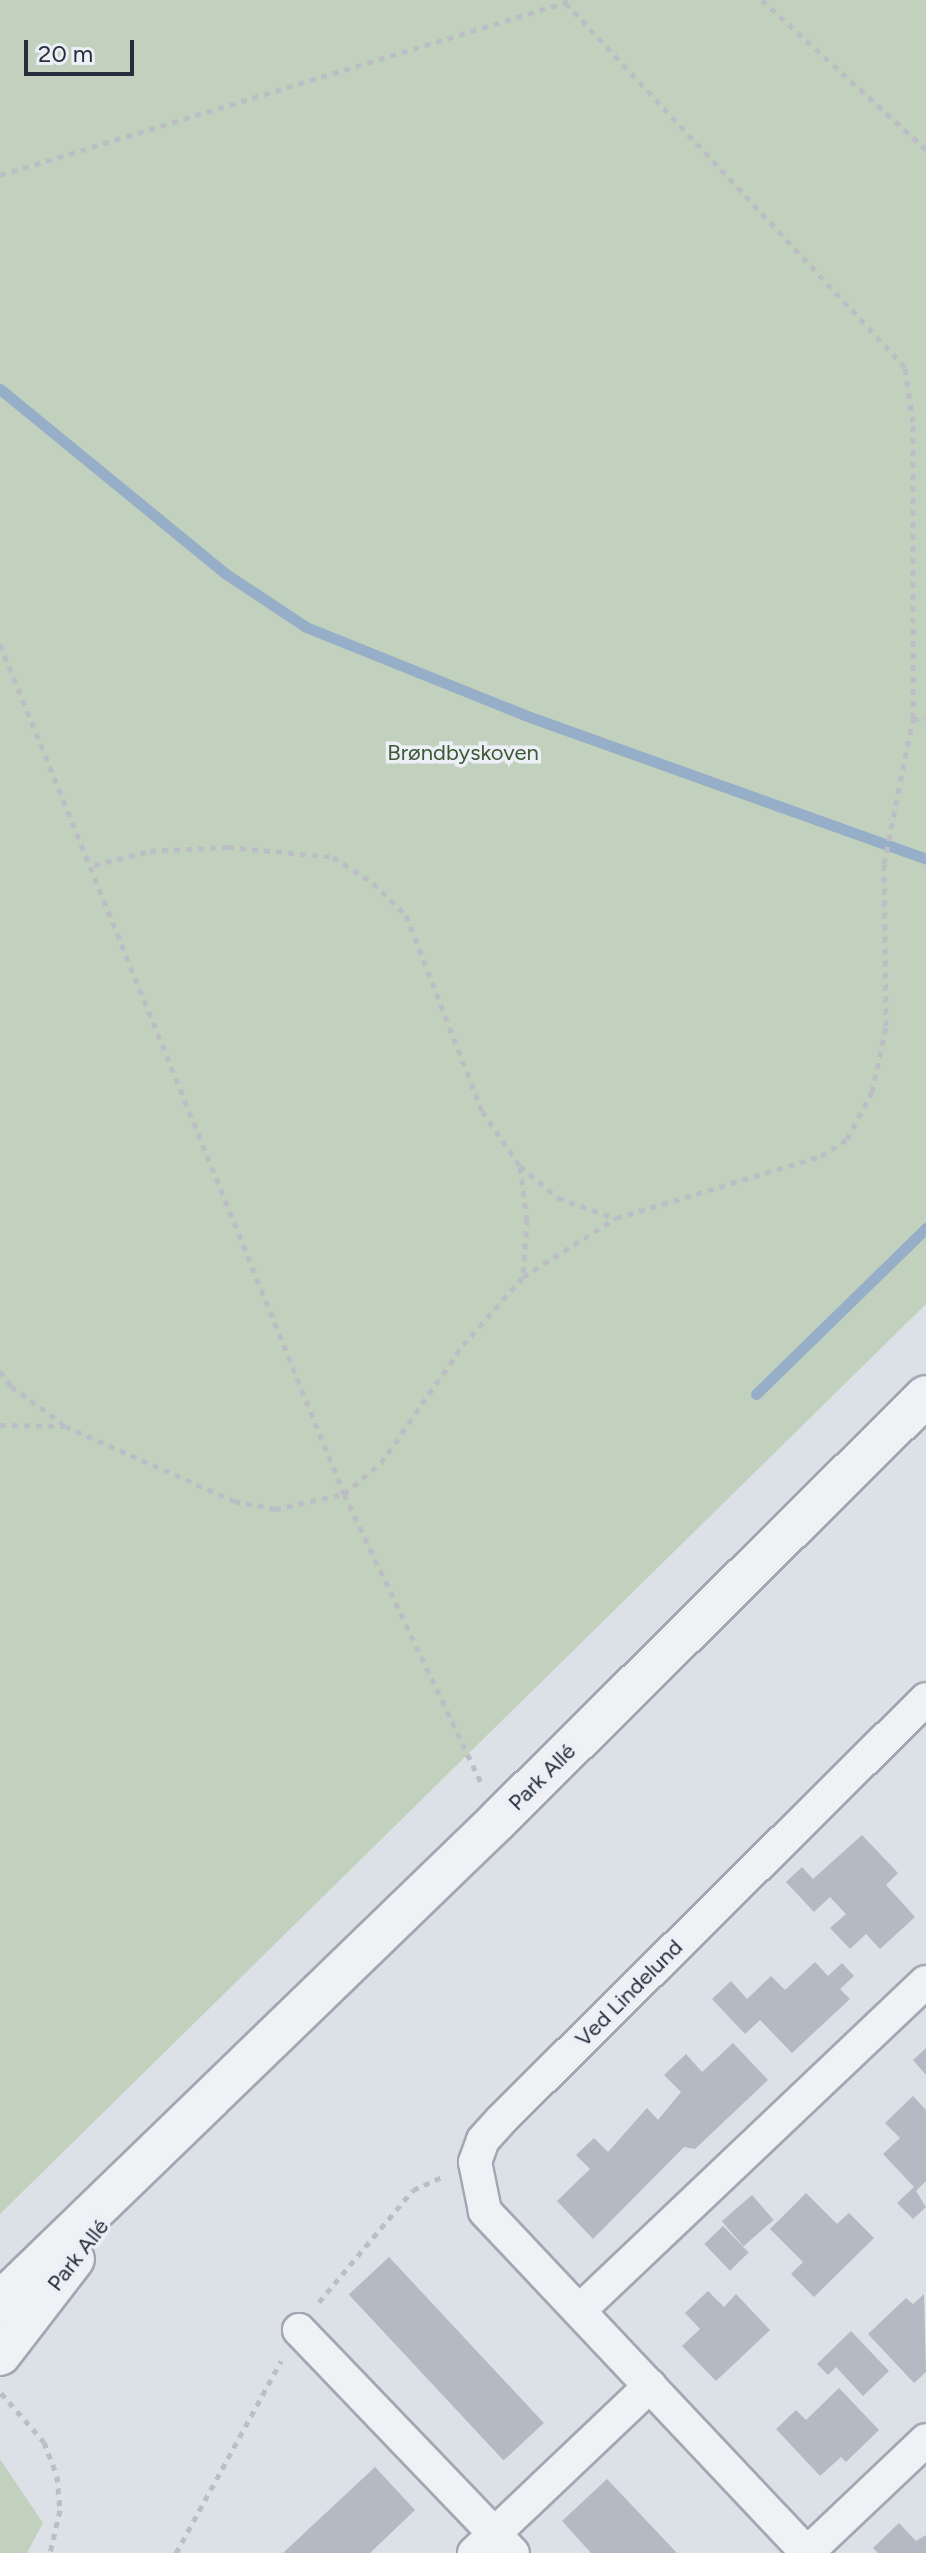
<!DOCTYPE html>
<meta charset="utf-8">
<style>
body{margin:0}
#map{position:relative;width:926px;height:2553px;overflow:hidden;background:#dce0e7;font-family:Figtree,sans-serif}
div>[style]{position:absolute}
[style*='--x']{left:calc(var(--x)*1px);top:calc(var(--y)*1px);width:calc(var(--w)*1px);rotate:calc(var(--a)*1deg)}
.green>*{inset:0;background:#c2d1bd}
.stream>*{height:11px;margin:-5.5px;padding:0 5.5px;transform-origin:5.5px;border-radius:5.5px;background:#96aec8}
.building>*{inset:0;background:#b4b9c4;transform-origin:0 0}
.path>*{height:5px;margin-top:-2.5px;transform-origin:0;background:repeating-linear-gradient(90deg,#bbbec5 0 6px,transparent 0 12px)}
.roads{filter:drop-shadow(2px 0 #a2a7b1) drop-shadow(-2px 0 #a2a7b1) drop-shadow(0 2px #a2a7b1) drop-shadow(0 -2px #a2a7b1)}
.minor>*{height:32px;margin:-16px;padding:0 16px;transform-origin:16px;border-radius:16px;background:#eff1f5}
.tertiary>*{height:40px;margin:-20px;padding:0 20px;transform-origin:20px;border-radius:20px;background:#eff1f5}
span{translate:-50% -50%;white-space:nowrap;text-align:center;line-height:1.15;-webkit-text-stroke:7px #eceff5;paint-order:stroke}
.park-label{font-size:22px;color:#3a5933}
.street-label{font-size:22px;color:#262e3d}
.scale{position:absolute;left:24px;top:40px;width:110px;height:36px;box-sizing:border-box;border:4px solid #262e3d;border-top:0;padding-left:10px;font-size:24px;line-height:28px;white-space:nowrap;color:#262e3d;-webkit-text-stroke:6px #eceff5;paint-order:stroke}
</style>
<div id="map">
<div class="green">
<i style="clip-path:polygon(0 0,926px 0,926px 1304px,0 2214px)"></i>
<i style="clip-path:polygon(0 2459px,43px 2523px,27px 2553px,0 2553px)"></i>
</div>
<div class="stream">
<i style="--x:0;--y:389;--w:292;--a:39.3"></i>
<i style="--x:226;--y:574;--w:96;--a:33.5"></i>
<i style="--x:306;--y:627;--w:241;--a:21.9"></i>
<i style="--x:530;--y:717;--w:421;--a:19.7"></i>
<i style="--x:756;--y:1394;--w:238;--a:-44.3"></i>
</div>
<div class="building">
<i style="clip-path:polygon(862px 1835px,898px 1873px,886px 1885px,915px 1917px,880px 1949px,866px 1934px,850px 1949px,830px 1928px,846px 1914px,830px 1897px,814px 1912px,786px 1882px,802px 1867px,813px 1879px)"></i>
<i style="clip-path:polygon(815px 1962px,828px 1976px,842px 1963px,854px 1976px,840px 1989px,850px 1999px,792px 2053px,760px 2020px,745px 2034px,712px 1999px,731px 1981px,747px 1999px,771px 1976px,785px 1990px)"></i>
<i style="clip-path:polygon(733px 2043px,768px 2080px,695px 2149px,684px 2147px,593px 2239px,557px 2201px,590px 2169px,576px 2155px,594px 2138px,608px 2152px,647px 2108px,658px 2120px,681px 2092px,664px 2075px,686px 2054px,702px 2072px)"></i>
<i style="clip-path:polygon(926px 2048px,926px 2075px,913px 2060px)"></i>
<i style="clip-path:polygon(913px 2096px,926px 2110px,926px 2181px,916px 2191px,926px 2207px,913px 2219px,897px 2203px,914px 2187px,883px 2154px,900px 2138px,885px 2123px)"></i>
<i style="clip-path:polygon(806px 2193px,837px 2224px,849px 2213px,874px 2238px,814px 2297px,791px 2274px,803px 2262px,770px 2229px)"></i>
<i style="left:752px;top:2195px;width:33px;height:40px;rotate:49deg"></i>
<i style="left:723px;top:2226px;width:37px;height:26px;rotate:46deg"></i>
<i style="left:389px;top:2257px;width:227px;height:55px;rotate:47deg"></i>
<i style="clip-path:polygon(708px 2291px,724px 2307px,736px 2294px,770px 2330px,716px 2381px,682px 2346px,700px 2329px,685px 2313px)"></i>
<i style="clip-path:polygon(924px 2294px,926px 2372px,914px 2383px,868px 2334px,906px 2298px,913px 2304px)"></i>
<i style="clip-path:polygon(851px 2331px,889px 2371px,863px 2396px,836px 2367px,828px 2375px,817px 2364px)"></i>
<i style="clip-path:polygon(839px 2388px,879px 2430px,846px 2462px,841px 2457px,820px 2476px,776px 2429px,796px 2410px,806px 2420px)"></i>
<i style="clip-path:polygon(375px 2467px,415px 2510px,370px 2553px,283px 2553px)"></i>
<i style="clip-path:polygon(607px 2479px,677px 2553px,591px 2553px,562px 2521px)"></i>
<i style="clip-path:polygon(899px 2523px,916px 2541px,926px 2535px,926px 2553px,878px 2553px,873px 2548px)"></i>
</div>
<div class="path">
<i style="--x:762;--y:0;--w:222;--a:42.3"></i>
<i style="--x:0;--y:175;--w:599;--a:-16.98"></i>
<i style="--x:0;--y:644;--w:917;--a:67.97"></i>
<i style="--x:344;--y:1494;--w:320;--a:64.6"></i>
<i style="--x:913;--y:719;--w:13;--a:0"></i>
<i style="--x:94;--y:865;--w:58;--a:-14"></i>
<i style="--x:150;--y:851;--w:78;--a:-2.9"></i>
<i style="--x:228;--y:847;--w:105;--a:5.4"></i>
<i style="--x:333;--y:857;--w:48;--a:33"></i>
<i style="--x:373;--y:883;--w:46;--a:44.1"></i>
<i style="--x:406;--y:915;--w:210;--a:68.8"></i>
<i style="--x:482;--y:1111;--w:67;--a:55.4"></i>
<i style="--x:520;--y:1166;--w:50;--a:40.1"></i>
<i style="--x:558;--y:1198;--w:60;--a:19.3"></i>
<i style="--x:520;--y:1167;--w:52;--a:82.3"></i>
<i style="--x:527;--y:1219;--w:57;--a:94"></i>
<i style="--x:0;--y:1371;--w:19;--a:54"></i>
<i style="--x:11;--y:1386;--w:64;--a:36.2"></i>
<i style="--x:0;--y:1425;--w:65;--a:0.9"></i>
<i style="--x:65;--y:1426;--w:185;--a:23.9"></i>
<i style="--x:234;--y:1501;--w:42;--a:11"></i>
<i style="--x:275;--y:1509;--w:71;--a:-12.3"></i>
<i style="--x:344;--y:1494;--w:48;--a:-40"></i>
<i style="--x:381;--y:1463;--w:144;--a:-55.2"></i>
<i style="--x:463;--y:1345;--w:91;--a:-48.6"></i>
<i style="--x:523;--y:1277;--w:110;--a:-32.4"></i>
<i style="--x:616;--y:1218;--w:214;--a:-16.8"></i>
<i style="--x:821;--y:1156;--w:31;--a:-33"></i>
<i style="--x:847;--y:1139;--w:53;--a:-62"></i>
<i style="--x:872;--y:1092;--w:67;--a:-78"></i>
<i style="--x:886;--y:1026;--w:162;--a:-90.7"></i>
<i style="--x:884;--y:864;--w:148;--a:-78.7"></i>
<i style="--x:913;--y:719;--w:297;--a:-90"></i>
<i style="--x:913;--y:422;--w:56;--a:-98.3"></i>
<i style="--x:905;--y:367;--w:502;--a:-132.98"></i>
<i style="--x:319;--y:2302;--w:146;--a:-50"></i>
<i style="--x:413;--y:2190;--w:35;--a:-24"></i>
<i style="--x:1;--y:2393;--w:65;--a:48.7"></i>
<i style="--x:44;--y:2442;--w:36;--a:69"></i>
<i style="--x:57;--y:2476;--w:34;--a:85"></i>
<i style="--x:60;--y:2510;--w:44;--a:103.1"></i>
<i style="--x:176;--y:2553;--w:219;--a:-61.3"></i>
</div>
<div class="roads">
<div class="minor">
<i style="--x:579;--y:2311;--w:478;--a:-43.5"></i>
<i style="--x:299;--y:2330;--w:309;--a:46.2"></i>
<i style="--x:474;--y:2553;--w:243;--a:-43.5"></i>
<i style="--x:807;--y:2553;--w:470;--a:-133.3"></i>
<i style="--x:485;--y:2211;--w:50;--a:-101.5"></i>
<i style="--x:475;--y:2162;--w:23;--a:-70"></i>
<i style="--x:483;--y:2140;--w:27;--a:-48"></i>
<i style="--x:501;--y:2120;--w:598;--a:-44.73"></i>
<i style="--x:807;--y:2553;--w:164;--a:-43.5"></i>
</div>
<div class="tertiary">
<i style="--x:0;--y:2302;--w:693;--a:-44.06"></i>
<i style="--x:498;--y:1820;--w:602;--a:-44.73"></i>
<i style="--x:0;--y:2355;--w:121;--a:-52.4"></i>
</div>
</div>
<div class="park-label">
<span style="left:463px;top:753px">Brøndbyskoven</span>
</div>
<div class="street-label">
<span style="left:542px;top:1777px;rotate:-45deg">Park Allé</span>
<span style="left:629px;top:1993px;rotate:-45deg">Ved Lindelund</span>
<span style="left:78px;top:2255px;rotate:-52deg">Park Allé</span>
</div>
<div class="scale">20 m</div>
</div>
